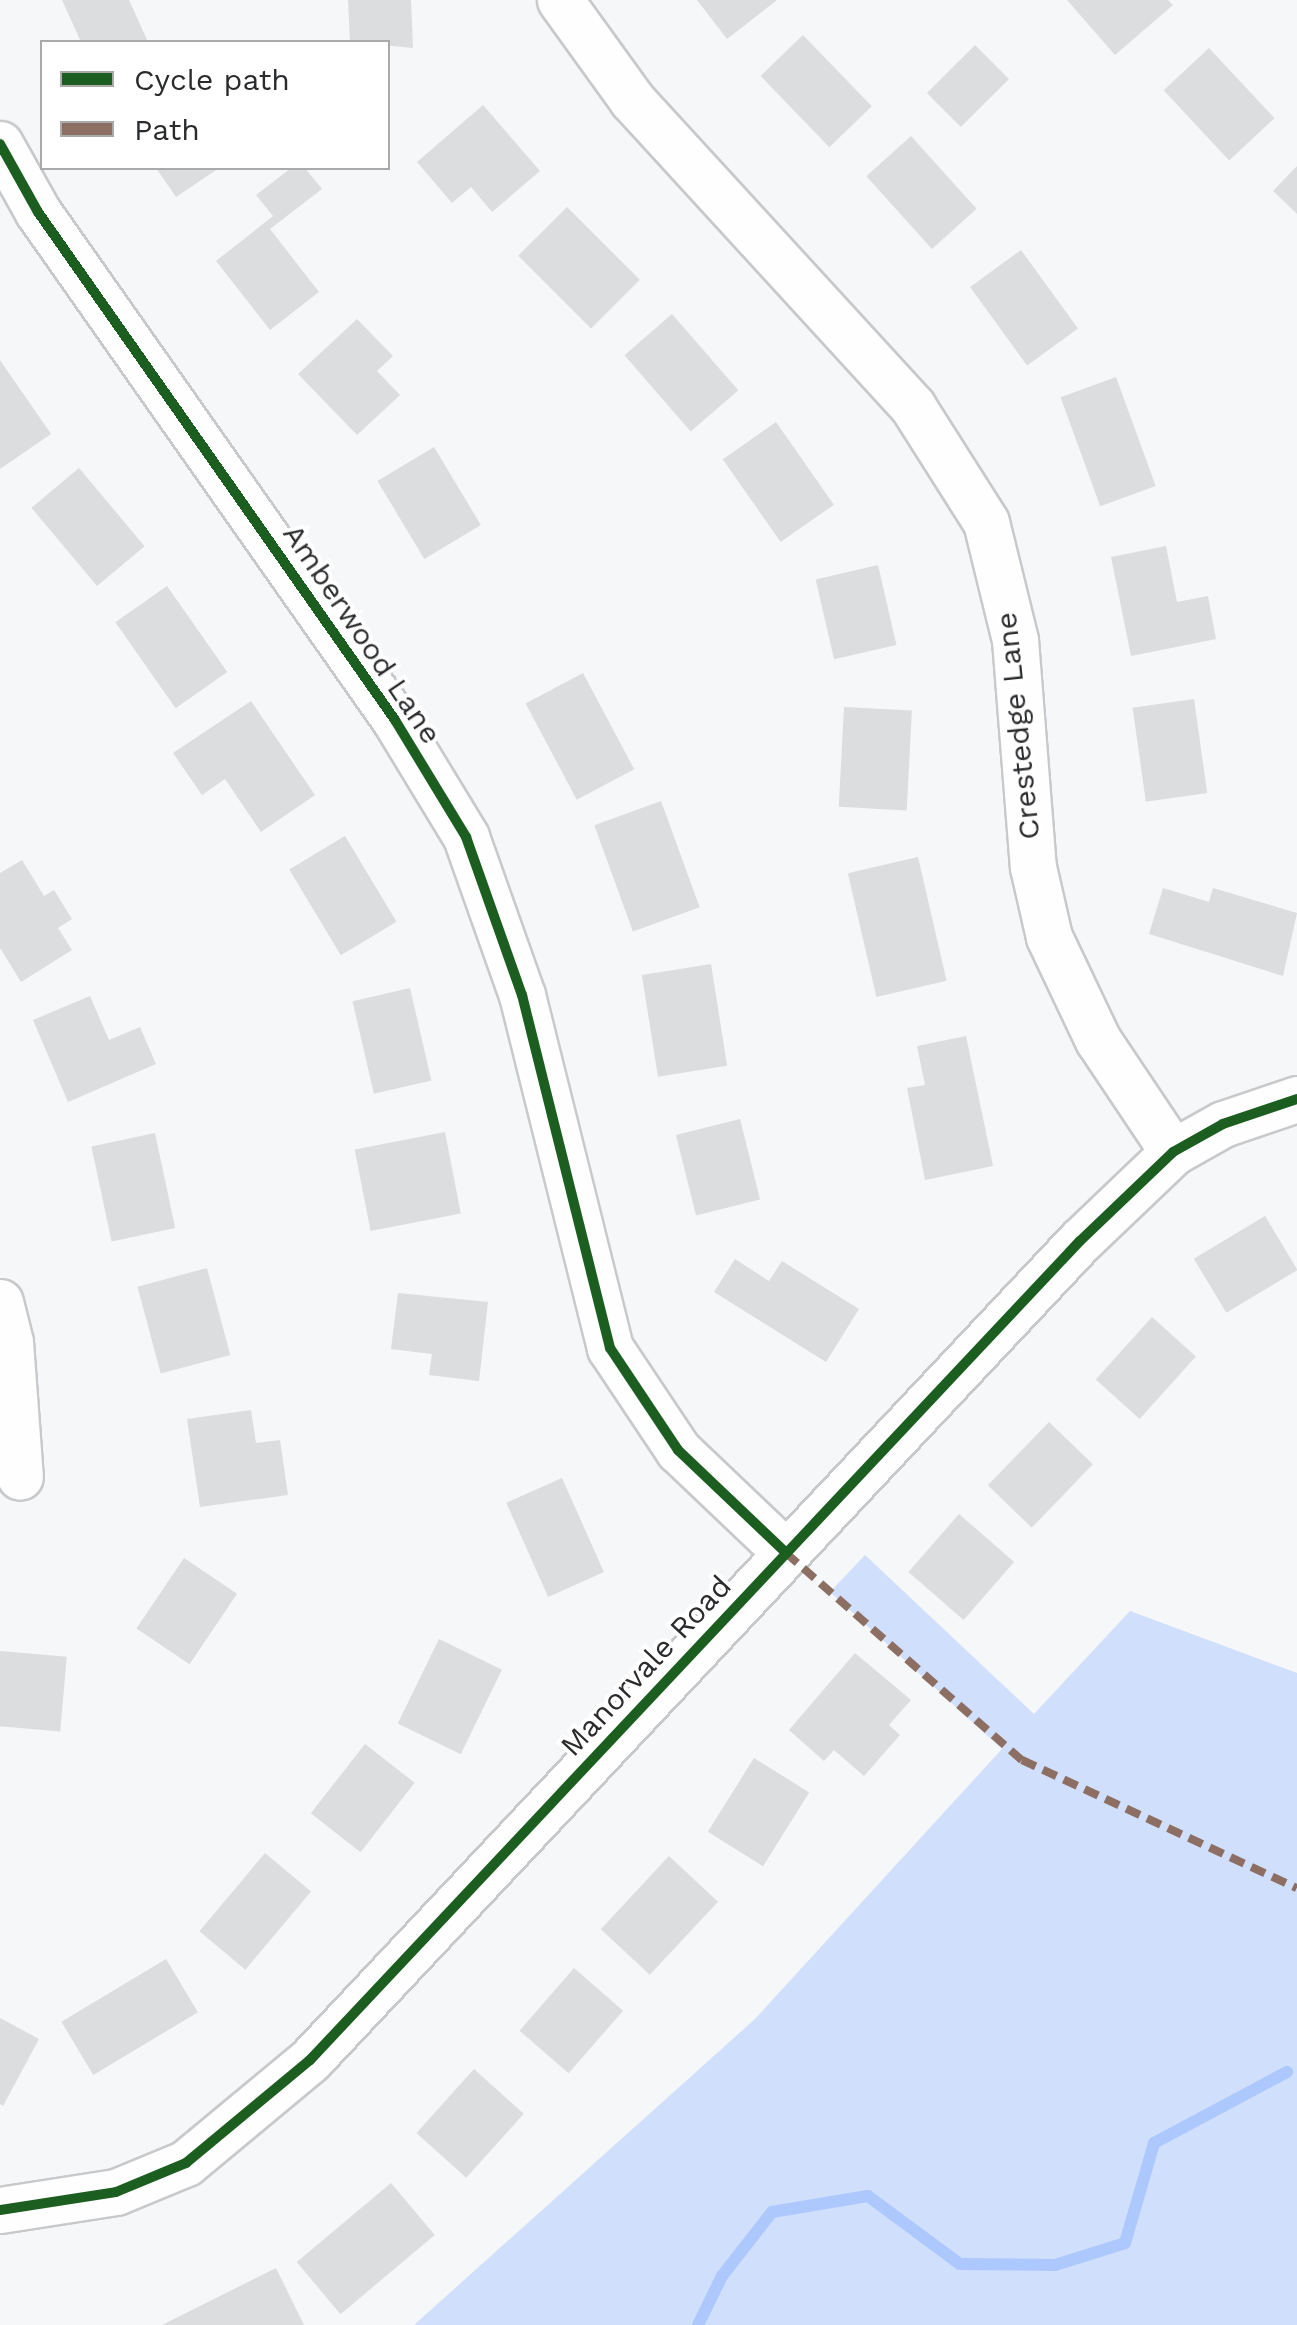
<!DOCTYPE html>
<style>
body{margin:0}
#map{position:relative;width:1297px;height:2325px;overflow:hidden;background:#f5f7f9;font-family:"Work Sans",sans-serif}
div>[style]{position:absolute}
[style*='--x']{left:calc(var(--x)*1px);top:calc(var(--y)*1px);width:calc(var(--w)*1px);rotate:calc(var(--a)*1deg)}
.green>*{inset:0;background:#d0dffc}
.stream>*{height:12px;margin:-6px;padding:0 6px;transform-origin:6px;border-radius:6px;background:#adc8fc}
.building>*{inset:0;background:#dcddde;transform-origin:0 0}
.roads{filter:drop-shadow(2px 0 #c8c9cb) drop-shadow(-2px 0 #c8c9cb) drop-shadow(0 2px #c8c9cb) drop-shadow(0 -2px #c8c9cb)}
.minor>*{height:45px;margin:-22.5px;padding:0 22.5px;transform-origin:22.5px;border-radius:22.5px;background:#fefefe}
.quiet>*{height:8px;margin-top:-4px;transform-origin:0;background:repeating-linear-gradient(90deg,#8d6e63 0 15px,transparent 0 23px)}
.cycleway>*{height:10px;margin:-5px;padding:0 5px;transform-origin:5px;border-radius:5px;background:#1b5e20}
span{translate:-50% -50%;white-space:nowrap;text-align:center;line-height:1.15;-webkit-text-stroke:8px #fff;paint-order:stroke}
.street-label{font-size:30px;color:#2a2b2d}
.legend{position:absolute;left:40px;top:40px;width:350px;height:130px;box-sizing:border-box;background:#fff;border:2px solid #aaaaab;margin:0;padding:12px 18px;list-style:none;font-size:30px;color:#2a2b2d}
.legend li{display:flex;align-items:center;gap:20px;height:50px}
.legend b{width:50px;border:2px solid #aaaaab}
</style>
<div id="map">
<div class="green">
<i style="clip-path:polygon(865px 1555px,1034px 1714px,1130px 1611px,1297px 1673px,1297px 2325px,414px 2325px,755px 2019px,1002px 1749px,830px 1592px)"></i>
</div>
<div class="stream">
<i style="--x:698;--y:2325;--w:55;--a:-63.9"></i>
<i style="--x:722;--y:2276;--w:81;--a:-52"></i>
<i style="--x:772;--y:2212;--w:97;--a:-9.5"></i>
<i style="--x:868;--y:2196;--w:114;--a:36.5"></i>
<i style="--x:960;--y:2264;--w:95;--a:0.6"></i>
<i style="--x:1055;--y:2265;--w:73;--a:-17.4"></i>
<i style="--x:1125;--y:2243;--w:104;--a:-73.8"></i>
<i style="--x:1154;--y:2143;--w:151;--a:-28.1"></i>
</div>
<div class="building">
<i style="clip-path:polygon(62px 0,129px 0,148px 42px,81px 42px)"></i>
<i style="clip-path:polygon(348px 0,411px 0,413px 48px,350px 42px)"></i>
<i style="clip-path:polygon(697px 0,777px 0,727px 39px)"></i>
<i style="clip-path:polygon(1067px 0,1168px 0,1173px 5px,1115px 55px)"></i>
<i style="left:803px;top:35px;width:99px;height:59px;rotate:46deg"></i>
<i style="left:975px;top:45px;width:48px;height:68px;rotate:45deg"></i>
<i style="left:1209px;top:48px;width:96px;height:62px;rotate:47deg"></i>
<i style="clip-path:polygon(483px 105px,540px 171px,492px 212px,471px 187px,452px 203px,417px 162px)"></i>
<i style="left:911px;top:136px;width:98px;height:60px;rotate:48deg"></i>
<i style="clip-path:polygon(1297px 166px,1297px 214px,1273px 191px)"></i>
<i style="clip-path:polygon(156px 168px,219px 168px,176px 197px)"></i>
<i style="clip-path:polygon(291px 168px,305px 168px,322px 189px,270px 229px,319px 292px,270px 330px,216px 261px,273px 216px,256px 195px)"></i>
<i style="left:567px;top:207px;width:103px;height:69px;rotate:45deg"></i>
<i style="left:1021px;top:250px;width:97px;height:63px;rotate:54deg"></i>
<i style="left:672px;top:314px;width:101px;height:63px;rotate:49deg"></i>
<i style="clip-path:polygon(357px 319px,393px 356px,377px 371px,400px 395px,357px 435px,298px 374px)"></i>
<i style="clip-path:polygon(0 360px,51px 434px,0 469px)"></i>
<i style="left:1116px;top:377px;width:116px;height:59px;rotate:70deg"></i>
<i style="left:776px;top:422px;width:101px;height:65px;rotate:55deg"></i>
<i style="left:434px;top:447px;width:91px;height:66px;rotate:59deg"></i>
<i style="left:79px;top:468px;width:102px;height:62px;rotate:50deg"></i>
<i style="clip-path:polygon(1166px 546px,1177px 602px,1208px 596px,1216px 639px,1131px 656px,1111px 557px)"></i>
<i style="left:878px;top:565px;width:82px;height:64px;rotate:77deg"></i>
<i style="left:167px;top:586px;width:105px;height:63px;rotate:55deg"></i>
<i style="left:583px;top:673px;width:109px;height:65px;rotate:62deg"></i>
<i style="left:1194px;top:699px;width:95px;height:62px;rotate:82deg"></i>
<i style="clip-path:polygon(251px 701px,315px 795px,261px 832px,225px 779px,202px 795px,173px 753px)"></i>
<i style="left:844px;top:707px;width:68px;height:100px;rotate:3deg"></i>
<i style="left:661px;top:801px;width:113px;height:71px;rotate:70deg"></i>
<i style="left:345px;top:836px;width:100px;height:65px;rotate:59deg"></i>
<i style="left:918px;top:857px;width:127px;height:72px;rotate:77deg"></i>
<i style="clip-path:polygon(22px 860px,44px 896px,54px 890px,72px 919px,58px 928px,72px 950px,21px 982px,0 948px,0 873px)"></i>
<i style="clip-path:polygon(1163px 888px,1209px 902px,1213px 888px,1297px 913px,1283px 976px,1149px 934px)"></i>
<i style="left:711px;top:964px;width:103px;height:70px;rotate:81deg"></i>
<i style="left:410px;top:988px;width:95px;height:59px;rotate:77deg"></i>
<i style="clip-path:polygon(90px 996px,109px 1040px,140px 1027px,156px 1064px,68px 1102px,33px 1020px)"></i>
<i style="clip-path:polygon(966px 1036px,993px 1166px,925px 1180px,907px 1088px,925px 1085px,917px 1046px)"></i>
<i style="left:740px;top:1119px;width:83px;height:66px;rotate:76deg"></i>
<i style="left:445px;top:1132px;width:83px;height:92px;rotate:79deg"></i>
<i style="left:155px;top:1133px;width:97px;height:65px;rotate:78deg"></i>
<i style="left:1265px;top:1216px;width:63px;height:83px;rotate:59deg"></i>
<i style="clip-path:polygon(735px 1259px,769px 1281px,782px 1261px,859px 1309px,826px 1362px,714px 1292px)"></i>
<i style="left:207px;top:1268px;width:90px;height:72px;rotate:75deg"></i>
<i style="clip-path:polygon(398px 1293px,488px 1302px,479px 1381px,429px 1375px,432px 1354px,391px 1349px)"></i>
<i style="left:1152px;top:1317px;width:59px;height:84px;rotate:42deg"></i>
<i style="clip-path:polygon(251px 1410px,256px 1443px,280px 1440px,288px 1495px,200px 1507px,187px 1419px)"></i>
<i style="left:1049px;top:1422px;width:61px;height:88px;rotate:44deg"></i>
<i style="left:562px;top:1478px;width:103px;height:61px;rotate:66deg"></i>
<i style="left:959px;top:1514px;width:73px;height:77px;rotate:41deg"></i>
<i style="left:184px;top:1558px;width:64px;height:85px;rotate:34deg"></i>
<i style="left:439px;top:1639px;width:70px;height:94px;rotate:26deg"></i>
<i style="left:0;top:1651px;width:67px;height:75px;rotate:5deg"></i>
<i style="clip-path:polygon(855px 1653px,911px 1700px,889px 1725px,900px 1735px,864px 1776px,834px 1750px,824px 1761px,789px 1730px)"></i>
<i style="left:365px;top:1744px;width:63px;height:88px;rotate:38deg"></i>
<i style="left:754px;top:1758px;width:65px;height:87px;rotate:32deg"></i>
<i style="left:265px;top:1853px;width:60px;height:102px;rotate:40deg"></i>
<i style="left:669px;top:1856px;width:67px;height:100px;rotate:43deg"></i>
<i style="left:166px;top:1959px;width:62px;height:122px;rotate:59deg"></i>
<i style="left:574px;top:1968px;width:65px;height:83px;rotate:41deg"></i>
<i style="clip-path:polygon(0 2018px,39px 2039px,3px 2106px,0 2104px)"></i>
<i style="left:474px;top:2069px;width:67px;height:86px;rotate:42deg"></i>
<i style="left:391px;top:2183px;width:68px;height:123px;rotate:50deg"></i>
<i style="clip-path:polygon(276px 2268px,304px 2325px,162px 2325px)"></i>
</div>
<div class="roads">
<div class="minor">
<i style="--x:560;--y:0;--w:123;--a:54.2"></i>
<i style="--x:632;--y:100;--w:416;--a:47.5"></i>
<i style="--x:913;--y:407;--w:136;--a:57.6"></i>
<i style="--x:986;--y:522;--w:122;--a:76.2"></i>
<i style="--x:1015;--y:640;--w:228;--a:85.5"></i>
<i style="--x:1033;--y:867;--w:72;--a:77.1"></i>
<i style="--x:1049;--y:937;--w:114;--a:64.6"></i>
<i style="--x:1098;--y:1040;--w:135;--a:56.2"></i>
<i style="--x:0;--y:144;--w:78;--a:60.8"></i>
<i style="--x:38;--y:212;--w:621;--a:54.9"></i>
<i style="--x:395;--y:720;--w:137;--a:58.7"></i>
<i style="--x:466;--y:837;--w:168;--a:70.5"></i>
<i style="--x:522;--y:995;--w:364;--a:76"></i>
<i style="--x:610;--y:1348;--w:123;--a:56.3"></i>
<i style="--x:678;--y:1450;--w:149;--a:43.6"></i>
<i style="--x:0;--y:1302;--w:41;--a:76"></i>
<i style="--x:10;--y:1342;--w:135;--a:85.8"></i>
<i style="--x:0;--y:2210;--w:117;--a:-8.8"></i>
<i style="--x:116;--y:2192;--w:76;--a:-22.5"></i>
<i style="--x:186;--y:2163;--w:161;--a:-39.7"></i>
<i style="--x:310;--y:2060;--w:1124;--a:-46.77"></i>
<i style="--x:1080;--y:1241;--w:129;--a:-43.7"></i>
<i style="--x:1173;--y:1152;--w:57;--a:-29.2"></i>
<i style="--x:1223;--y:1124;--w:78;--a:-18.7"></i>
</div>
</div>
<div class="quiet">
<i style="--x:786;--y:1553;--w:314;--a:41.3"></i>
<i style="--x:1022;--y:1760;--w:303;--a:25"></i>
</div>
<div class="cycleway">
<i style="--x:0;--y:144;--w:78;--a:60.8"></i>
<i style="--x:38;--y:212;--w:621;--a:54.9"></i>
<i style="--x:395;--y:720;--w:137;--a:58.7"></i>
<i style="--x:466;--y:837;--w:168;--a:70.5"></i>
<i style="--x:522;--y:995;--w:364;--a:76"></i>
<i style="--x:610;--y:1348;--w:123;--a:56.3"></i>
<i style="--x:678;--y:1450;--w:149;--a:43.6"></i>
<i style="--x:0;--y:2210;--w:117;--a:-8.8"></i>
<i style="--x:116;--y:2192;--w:76;--a:-22.5"></i>
<i style="--x:186;--y:2163;--w:161;--a:-39.7"></i>
<i style="--x:310;--y:2060;--w:1124;--a:-46.77"></i>
<i style="--x:1080;--y:1241;--w:129;--a:-43.7"></i>
<i style="--x:1173;--y:1152;--w:57;--a:-29.2"></i>
<i style="--x:1223;--y:1124;--w:78;--a:-18.7"></i>
</div>
<div class="street-label">
<span style="left:362px;top:634px;rotate:56deg">Amberwood Lane</span>
<span style="left:1018px;top:726px;rotate:-96deg">Crestedge Lane</span>
<span style="left:646px;top:1666px;rotate:-47deg">Manorvale Road</span>
</div>
<ul class="legend">
<li><b style="height:12px;background:#1b5e20"></b>Cycle path</li>
<li><b style="height:12px;background:#8d6e63"></b>Path</li>
</ul>
</div>
